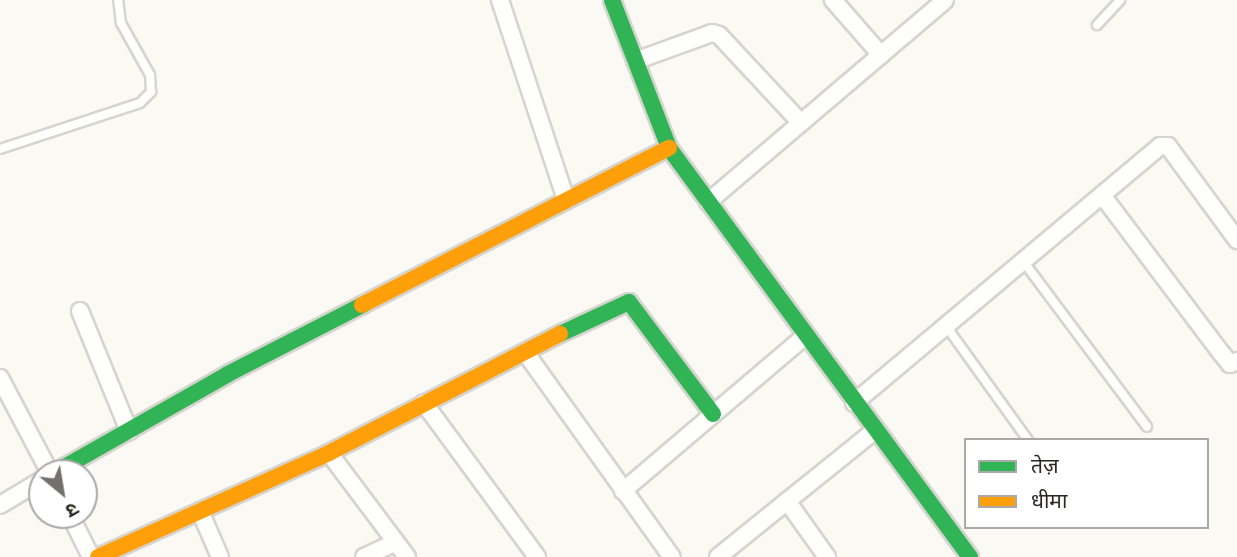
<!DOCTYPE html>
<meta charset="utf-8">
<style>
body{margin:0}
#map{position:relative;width:1237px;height:557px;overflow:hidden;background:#fbf9f4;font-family:Quicksand,"Noto Sans Devanagari",sans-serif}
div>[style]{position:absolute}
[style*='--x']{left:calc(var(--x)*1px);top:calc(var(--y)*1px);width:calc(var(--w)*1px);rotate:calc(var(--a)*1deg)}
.roads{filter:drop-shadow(2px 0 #d6d4ce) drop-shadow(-2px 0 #d6d4ce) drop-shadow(0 2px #d6d4ce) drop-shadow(0 -2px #d6d4ce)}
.lane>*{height:8px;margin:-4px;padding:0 4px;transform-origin:4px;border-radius:4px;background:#fefefd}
.street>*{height:16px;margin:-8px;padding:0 8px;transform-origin:8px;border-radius:8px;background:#fefefd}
.fast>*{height:16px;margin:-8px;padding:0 8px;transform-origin:8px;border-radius:8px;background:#30b455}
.slow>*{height:16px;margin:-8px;padding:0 8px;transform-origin:8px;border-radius:8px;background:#ff9f0a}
span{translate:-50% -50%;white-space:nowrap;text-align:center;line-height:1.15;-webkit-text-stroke:5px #fff;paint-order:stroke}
.legend{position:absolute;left:964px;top:438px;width:245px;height:91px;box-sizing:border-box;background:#fff;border:2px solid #aaa9a7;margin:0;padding:9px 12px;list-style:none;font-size:21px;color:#2b2822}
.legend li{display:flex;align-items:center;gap:14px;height:35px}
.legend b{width:35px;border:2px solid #aaa9a7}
.north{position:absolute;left:28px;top:459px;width:70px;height:70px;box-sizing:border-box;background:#fff;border:2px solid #aaa9a7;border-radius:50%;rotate:150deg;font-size:19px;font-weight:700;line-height:28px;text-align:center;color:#2b2822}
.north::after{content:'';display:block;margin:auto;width:24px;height:32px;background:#74716c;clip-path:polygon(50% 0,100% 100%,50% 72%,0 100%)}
</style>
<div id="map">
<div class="roads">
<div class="lane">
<i style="--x:1097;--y:25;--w:34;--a:-47"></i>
<i style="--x:0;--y:149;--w:147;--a:-18.2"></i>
<i style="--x:140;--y:103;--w:16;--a:-45"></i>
<i style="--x:151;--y:92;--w:17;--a:-93"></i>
<i style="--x:150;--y:75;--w:60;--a:-119.1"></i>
<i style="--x:121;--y:23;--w:23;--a:-97"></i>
<i style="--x:1023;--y:261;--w:207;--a:53.2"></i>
<i style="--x:946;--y:326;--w:140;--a:54.3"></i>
</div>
<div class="street">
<i style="--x:500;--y:0;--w:210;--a:71.7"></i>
<i style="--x:833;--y:0;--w:73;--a:48.9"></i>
<i style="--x:635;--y:61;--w:82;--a:-20"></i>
<i style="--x:712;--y:33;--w:7;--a:16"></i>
<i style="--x:719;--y:35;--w:120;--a:47"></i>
<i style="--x:1102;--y:195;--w:199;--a:53"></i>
<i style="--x:1222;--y:354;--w:13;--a:51"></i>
<i style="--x:1230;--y:364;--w:8;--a:-23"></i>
<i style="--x:708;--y:202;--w:311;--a:-40.4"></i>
<i style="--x:80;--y:311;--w:130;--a:67.8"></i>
<i style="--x:525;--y:352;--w:252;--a:54.4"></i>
<i style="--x:0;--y:378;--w:107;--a:62.2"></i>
<i style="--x:424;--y:403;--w:191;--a:53.7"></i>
<i style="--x:854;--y:403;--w:400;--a:-40"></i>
<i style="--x:1160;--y:146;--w:8;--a:0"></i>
<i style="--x:1168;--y:146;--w:117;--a:53.7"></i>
<i style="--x:329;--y:453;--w:130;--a:53.1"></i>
<i style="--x:623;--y:491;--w:239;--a:-40.4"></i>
<i style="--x:787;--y:501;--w:69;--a:54.5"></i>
<i style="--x:0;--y:505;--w:49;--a:-30.8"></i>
<i style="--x:200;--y:511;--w:50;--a:66.5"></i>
<i style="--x:70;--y:515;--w:47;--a:63.4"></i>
<i style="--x:364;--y:557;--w:35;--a:-25"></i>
<i style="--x:718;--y:557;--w:201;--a:-38.9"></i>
</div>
<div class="fast">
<i style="--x:612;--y:0;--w:159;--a:68.9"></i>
<i style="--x:669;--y:148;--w:508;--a:53.65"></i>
<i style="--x:560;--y:334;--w:76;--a:-24.9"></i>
<i style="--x:629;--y:302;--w:140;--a:53.1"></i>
<i style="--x:54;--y:473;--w:200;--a:-29.6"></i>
<i style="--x:228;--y:374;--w:151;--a:-27.2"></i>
</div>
<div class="slow">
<i style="--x:362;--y:305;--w:345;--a:-27.1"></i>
<i style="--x:98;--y:557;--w:253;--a:-24.2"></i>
<i style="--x:329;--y:453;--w:260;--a:-27.3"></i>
</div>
</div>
<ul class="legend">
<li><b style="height:9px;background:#30b455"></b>तेज़</li>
<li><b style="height:9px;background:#ff9f0a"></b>धीमा</li>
</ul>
<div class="north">उ</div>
</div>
